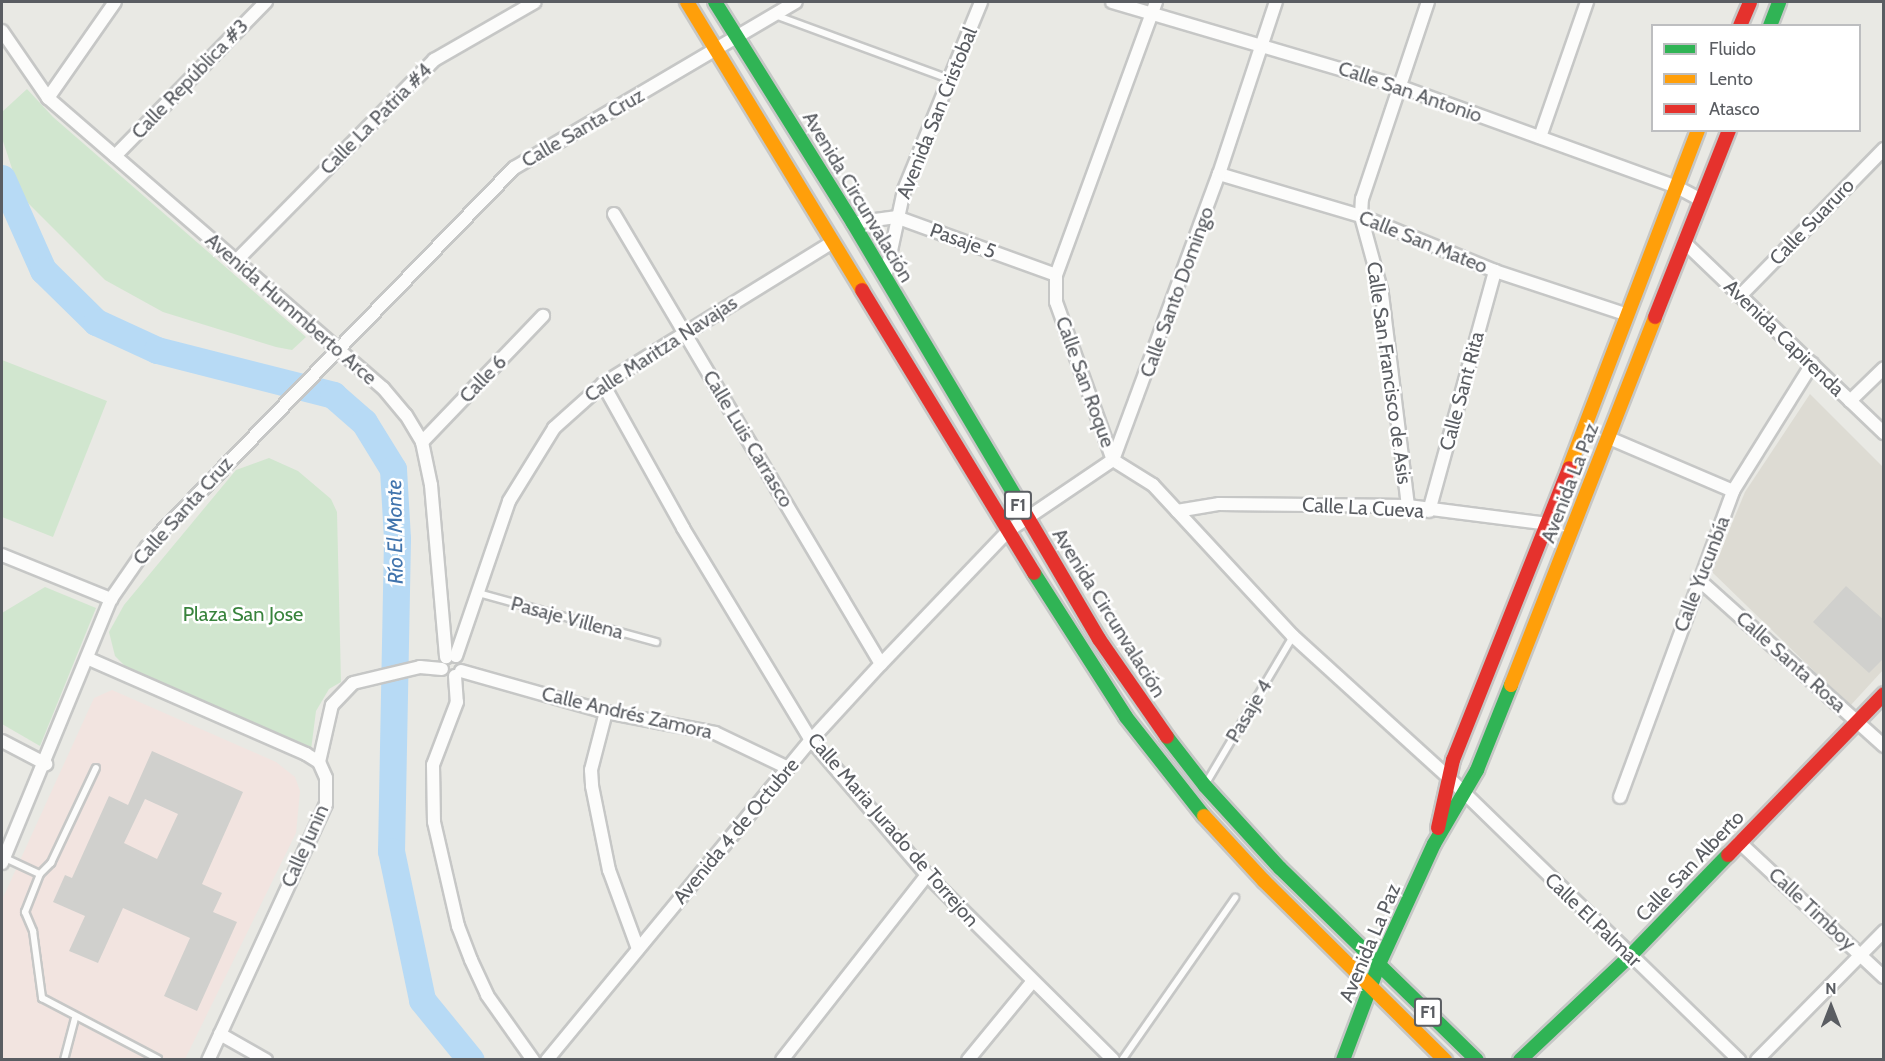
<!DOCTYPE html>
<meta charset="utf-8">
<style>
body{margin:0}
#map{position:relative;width:1885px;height:1061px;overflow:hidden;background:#e9e9e4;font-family:Cabin,sans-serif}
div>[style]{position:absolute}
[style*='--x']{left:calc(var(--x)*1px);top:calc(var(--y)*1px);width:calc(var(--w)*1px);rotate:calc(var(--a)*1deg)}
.education>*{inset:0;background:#dddbd3}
.medical>*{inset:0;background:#f2e4e0}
.green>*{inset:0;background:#d1e6cf}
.river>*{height:27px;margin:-13.5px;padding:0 13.5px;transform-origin:13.5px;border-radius:13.5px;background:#b7daf5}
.building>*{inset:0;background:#d0d0cd}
.roads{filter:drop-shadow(2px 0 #c6c7c6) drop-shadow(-2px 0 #c6c7c6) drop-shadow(0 2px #c6c7c6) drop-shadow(0 -2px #c6c7c6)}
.lane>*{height:6px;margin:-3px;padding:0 3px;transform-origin:3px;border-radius:3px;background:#fcfcfb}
.street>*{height:12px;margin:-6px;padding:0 6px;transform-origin:6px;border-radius:6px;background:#fcfcfb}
.fast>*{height:14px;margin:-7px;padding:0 7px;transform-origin:7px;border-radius:7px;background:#30b455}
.slow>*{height:14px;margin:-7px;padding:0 7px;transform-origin:7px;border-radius:7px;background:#ff9f0a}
.jam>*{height:14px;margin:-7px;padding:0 7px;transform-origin:7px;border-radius:7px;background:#e5322d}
span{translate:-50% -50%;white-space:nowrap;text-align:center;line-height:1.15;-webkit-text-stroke:5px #fff;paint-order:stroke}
.shield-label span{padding:2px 4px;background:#fff;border:2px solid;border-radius:4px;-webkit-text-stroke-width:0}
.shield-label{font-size:18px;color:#5a5d62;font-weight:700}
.street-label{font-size:20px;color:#5a5d62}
.park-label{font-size:20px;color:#38833c}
.water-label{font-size:21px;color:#4174ad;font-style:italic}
.frame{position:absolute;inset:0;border:3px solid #5a5d62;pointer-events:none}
.legend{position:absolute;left:1651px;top:24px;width:210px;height:108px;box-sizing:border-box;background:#fff;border:2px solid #bdbec0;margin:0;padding:8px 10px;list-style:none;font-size:18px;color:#5a5d62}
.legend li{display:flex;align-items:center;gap:12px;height:30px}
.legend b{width:30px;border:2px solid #bdbec0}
.north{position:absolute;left:1801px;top:977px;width:60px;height:60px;-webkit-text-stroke:4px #fff;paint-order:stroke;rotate:0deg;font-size:16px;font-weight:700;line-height:24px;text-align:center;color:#5a5d62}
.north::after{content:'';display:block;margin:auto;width:21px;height:27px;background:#5a5d62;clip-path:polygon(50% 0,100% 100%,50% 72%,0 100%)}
</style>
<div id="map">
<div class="education">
<i style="clip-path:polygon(1810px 394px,1883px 467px,1883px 670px,1850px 706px,1712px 572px,1745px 492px)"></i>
</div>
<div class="medical">
<i style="clip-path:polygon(112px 690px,276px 762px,295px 777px,300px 791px,296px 833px,185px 1059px,2px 1060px,2px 900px,94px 698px)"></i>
</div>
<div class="green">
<i style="clip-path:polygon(27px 89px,53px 117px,306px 337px,292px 350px,276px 347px,163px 312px,105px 280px,21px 196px,2px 138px,2px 112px)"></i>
<i style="clip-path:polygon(2px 360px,107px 401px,53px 537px,2px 517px)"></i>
<i style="clip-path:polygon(269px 458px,298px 471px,331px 499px,337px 512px,341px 682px,329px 689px,316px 711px,311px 750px,128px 669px,115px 656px,109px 632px,124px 605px,236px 470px)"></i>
<i style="clip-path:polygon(45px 587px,96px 608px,40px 746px,2px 724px,2px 613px)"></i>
</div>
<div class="river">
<i style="--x:2;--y:178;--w:101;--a:66"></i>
<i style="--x:43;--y:270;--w:74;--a:44.5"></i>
<i style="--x:96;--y:322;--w:67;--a:24.7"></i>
<i style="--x:157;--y:350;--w:182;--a:14.3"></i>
<i style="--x:333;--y:395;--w:41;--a:41.1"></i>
<i style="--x:364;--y:422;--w:55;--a:58.3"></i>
<i style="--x:393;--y:469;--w:70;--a:86.7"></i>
<i style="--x:397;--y:539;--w:312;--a:91.1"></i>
<i style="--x:391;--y:851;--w:152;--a:78.2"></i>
<i style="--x:422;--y:1000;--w:77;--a:50.8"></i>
</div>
<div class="building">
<i style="clip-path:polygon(1846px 586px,1884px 620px,1884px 658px,1869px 673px,1813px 622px)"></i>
<i style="clip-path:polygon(evenodd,152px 751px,243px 792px,202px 884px,222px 893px,213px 912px,237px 922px,197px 1011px,164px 996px,190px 938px,123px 908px,98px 963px,69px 951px,85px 916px,53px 902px,65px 875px,72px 878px,109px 796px,128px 805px,152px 751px,145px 799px,178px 814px,157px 859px,124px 843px,145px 799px)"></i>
</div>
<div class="roads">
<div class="lane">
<i style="--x:775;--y:15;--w:185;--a:20.2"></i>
<i style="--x:478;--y:593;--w:185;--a:15.4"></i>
<i style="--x:1208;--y:780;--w:167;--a:-59.4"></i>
<i style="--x:5;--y:858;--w:38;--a:25"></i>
<i style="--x:40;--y:874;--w:16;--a:-45"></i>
<i style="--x:51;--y:863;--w:105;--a:-64.7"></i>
<i style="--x:40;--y:874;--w:41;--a:111.5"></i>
<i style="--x:25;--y:912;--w:21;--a:67"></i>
<i style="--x:33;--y:931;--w:68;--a:82.3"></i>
<i style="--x:42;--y:998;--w:131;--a:27.7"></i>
<i style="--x:64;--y:1060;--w:43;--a:-75.3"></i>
<i style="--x:1122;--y:1060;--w:198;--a:-55.1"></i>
</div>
<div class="street">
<i style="--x:1112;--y:2;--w:298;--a:16.4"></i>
<i style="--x:1398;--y:86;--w:294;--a:19.9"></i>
<i style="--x:1675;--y:186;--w:30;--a:28"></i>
<i style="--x:1156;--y:2;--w:291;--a:110.1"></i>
<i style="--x:1056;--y:275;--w:27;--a:90"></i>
<i style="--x:1056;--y:302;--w:168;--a:70.2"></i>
<i style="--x:1113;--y:460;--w:47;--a:32"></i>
<i style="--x:1153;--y:485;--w:206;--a:47.2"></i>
<i style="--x:1293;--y:636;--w:211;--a:42.3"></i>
<i style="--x:1449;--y:778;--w:405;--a:44.2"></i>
<i style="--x:2;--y:31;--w:81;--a:55.5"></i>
<i style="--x:48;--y:98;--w:443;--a:40.9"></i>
<i style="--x:383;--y:388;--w:35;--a:50"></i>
<i style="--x:406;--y:415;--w:31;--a:59"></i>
<i style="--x:422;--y:442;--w:44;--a:78.2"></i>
<i style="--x:431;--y:485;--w:173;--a:85"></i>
<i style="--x:48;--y:98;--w:117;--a:-55.1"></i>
<i style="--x:1540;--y:137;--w:143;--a:-70.8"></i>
<i style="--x:115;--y:156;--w:216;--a:-45.6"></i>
<i style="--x:1219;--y:174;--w:148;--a:16.5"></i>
<i style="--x:1361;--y:216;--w:145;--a:22.3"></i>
<i style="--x:1495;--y:271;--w:137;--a:18.3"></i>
<i style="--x:614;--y:214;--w:523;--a:59.32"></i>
<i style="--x:853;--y:223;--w:43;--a:-7.9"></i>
<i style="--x:896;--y:217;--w:170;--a:19.9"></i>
<i style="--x:1684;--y:242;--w:277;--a:43.7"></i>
<i style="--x:235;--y:262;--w:284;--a:-45.4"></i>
<i style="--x:434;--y:60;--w:116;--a:-29.9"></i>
<i style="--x:886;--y:274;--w:86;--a:-77.9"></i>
<i style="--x:904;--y:190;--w:203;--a:-67.7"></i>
<i style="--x:1740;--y:296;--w:206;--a:-45.6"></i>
<i style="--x:603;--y:384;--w:165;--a:60.9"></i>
<i style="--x:683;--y:528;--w:248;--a:58.9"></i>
<i style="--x:811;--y:740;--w:178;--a:49.3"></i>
<i style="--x:927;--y:875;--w:262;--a:44.8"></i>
<i style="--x:1850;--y:401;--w:47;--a:-44.1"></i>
<i style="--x:1609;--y:438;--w:135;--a:23.1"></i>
<i style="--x:422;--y:442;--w:175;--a:-46.2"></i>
<i style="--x:1408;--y:506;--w:215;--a:-97"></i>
<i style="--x:1382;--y:293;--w:80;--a:-105.3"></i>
<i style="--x:1361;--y:216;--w:17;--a:-87"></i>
<i style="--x:1362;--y:199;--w:208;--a:-71.5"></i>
<i style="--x:1177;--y:511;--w:43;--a:-9.5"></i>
<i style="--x:1219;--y:504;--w:189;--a:0.6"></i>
<i style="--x:1408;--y:506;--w:141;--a:7.3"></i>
<i style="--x:1429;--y:511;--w:249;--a:-74.6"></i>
<i style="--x:2;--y:555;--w:118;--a:22"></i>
<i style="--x:1698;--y:579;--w:250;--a:41.9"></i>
<i style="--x:456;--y:656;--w:164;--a:-71.1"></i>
<i style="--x:509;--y:501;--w:86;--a:-58.3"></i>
<i style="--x:554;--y:428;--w:66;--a:-41.9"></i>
<i style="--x:603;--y:384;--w:270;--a:-31.7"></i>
<i style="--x:89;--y:659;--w:237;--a:23.6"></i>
<i style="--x:306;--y:754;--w:15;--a:32"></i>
<i style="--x:319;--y:762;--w:17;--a:66"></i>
<i style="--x:326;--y:778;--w:26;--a:90"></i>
<i style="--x:326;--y:804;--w:282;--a:114.7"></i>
<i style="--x:461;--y:671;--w:151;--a:15.8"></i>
<i style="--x:606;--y:712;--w:111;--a:10.9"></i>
<i style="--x:715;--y:733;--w:81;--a:25.6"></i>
<i style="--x:455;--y:676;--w:26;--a:86"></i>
<i style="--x:457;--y:702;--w:67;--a:110.9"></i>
<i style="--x:433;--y:765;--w:57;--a:89"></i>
<i style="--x:434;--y:822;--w:107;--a:77"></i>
<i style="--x:458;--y:926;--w:36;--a:69"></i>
<i style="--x:471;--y:960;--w:38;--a:65"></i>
<i style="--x:487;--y:995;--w:80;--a:54.7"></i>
<i style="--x:606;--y:712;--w:60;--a:104.5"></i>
<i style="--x:591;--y:770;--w:16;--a:86"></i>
<i style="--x:592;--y:786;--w:86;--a:78.6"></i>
<i style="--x:609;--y:870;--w:84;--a:69.8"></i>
<i style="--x:2;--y:741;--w:50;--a:27.6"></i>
<i style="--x:319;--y:762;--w:58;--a:-77.2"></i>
<i style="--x:332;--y:705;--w:30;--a:-46"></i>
<i style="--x:353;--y:683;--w:69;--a:-13.4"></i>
<i style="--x:420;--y:667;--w:22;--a:5"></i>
<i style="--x:1620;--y:797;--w:326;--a:-69.7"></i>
<i style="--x:1733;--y:491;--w:150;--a:-58.1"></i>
<i style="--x:1739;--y:842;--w:198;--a:43"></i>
<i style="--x:2;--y:863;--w:286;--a:-67.6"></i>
<i style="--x:111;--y:599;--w:63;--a:-55.3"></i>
<i style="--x:147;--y:547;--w:528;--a:-45.92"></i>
<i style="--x:514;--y:168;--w:327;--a:-30.5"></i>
<i style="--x:220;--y:1034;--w:53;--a:29.5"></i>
<i style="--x:547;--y:1060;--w:415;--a:-50.5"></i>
<i style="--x:811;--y:740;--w:103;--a:-47.4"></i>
<i style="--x:881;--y:664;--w:184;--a:-46.3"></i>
<i style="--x:1008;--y:531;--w:127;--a:-34.1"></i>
<i style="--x:1113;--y:460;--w:305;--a:-69.7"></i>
<i style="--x:1219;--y:174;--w:181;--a:-71.7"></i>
<i style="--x:782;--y:1060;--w:235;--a:-51.9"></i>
<i style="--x:968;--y:1060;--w:101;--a:-50.6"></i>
<i style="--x:1757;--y:1060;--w:181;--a:-45.4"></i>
</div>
<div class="fast">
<i style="--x:715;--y:2;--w:261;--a:58"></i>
<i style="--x:853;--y:223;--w:329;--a:59.3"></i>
<i style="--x:1770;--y:26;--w:26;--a:-69"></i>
<i style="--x:1034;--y:573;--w:171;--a:57.4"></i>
<i style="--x:1126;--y:717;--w:126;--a:51.8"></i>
<i style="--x:1167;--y:737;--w:62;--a:52.2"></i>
<i style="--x:1205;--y:786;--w:111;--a:47.6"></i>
<i style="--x:1280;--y:868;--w:275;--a:44.3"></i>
<i style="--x:1343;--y:1060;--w:103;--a:-69.4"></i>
<i style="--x:1379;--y:964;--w:132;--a:-65.4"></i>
<i style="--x:1434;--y:844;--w:86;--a:-59.8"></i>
<i style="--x:1477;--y:770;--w:92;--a:-68.2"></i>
<i style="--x:1520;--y:1060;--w:151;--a:-43.4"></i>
<i style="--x:1630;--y:956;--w:141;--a:-45.9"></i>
</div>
<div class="slow">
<i style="--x:687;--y:2;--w:337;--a:58.7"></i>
<i style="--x:1569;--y:468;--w:362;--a:-69.1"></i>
<i style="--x:1511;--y:685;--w:395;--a:-68.6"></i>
<i style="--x:1204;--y:816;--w:88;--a:47.3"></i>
<i style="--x:1264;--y:881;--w:255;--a:44.7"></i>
</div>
<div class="jam">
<i style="--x:1740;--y:26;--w:26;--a:-67"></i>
<i style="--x:862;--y:290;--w:331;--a:58.7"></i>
<i style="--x:1655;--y:317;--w:201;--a:-68.4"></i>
<i style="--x:1021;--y:506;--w:154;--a:59.6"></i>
<i style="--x:1099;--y:639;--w:119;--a:55.2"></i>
<i style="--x:1438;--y:828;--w:70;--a:-77.6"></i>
<i style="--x:1453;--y:760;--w:314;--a:-68.3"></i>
<i style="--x:1728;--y:855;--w:224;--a:-45.9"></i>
</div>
</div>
<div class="shield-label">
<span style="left:1018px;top:505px">F1</span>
<span style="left:1428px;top:1012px">F1</span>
</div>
<div class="street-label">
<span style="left:190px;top:79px;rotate:-46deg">Calle República #3</span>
<span style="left:1410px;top:92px;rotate:19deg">Calle San Antonio</span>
<span style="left:937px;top:113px;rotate:-68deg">Avenida San Cristobal</span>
<span style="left:376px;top:119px;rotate:-45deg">Calle La Patria #4</span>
<span style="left:583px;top:128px;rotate:-30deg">Calle Santa Cruz</span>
<span style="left:858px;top:197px;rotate:59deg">Avenida Circunvalación</span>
<span style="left:1812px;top:222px;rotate:-46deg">Calle Suaruro</span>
<span style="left:963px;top:241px;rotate:20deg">Pasaje 5</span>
<span style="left:1423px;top:242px;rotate:22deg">Calle San Mateo</span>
<span style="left:1177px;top:292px;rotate:-70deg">Calle Santo Domingo</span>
<span style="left:291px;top:309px;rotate:41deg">Avenida Hummberto Arce</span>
<span style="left:1784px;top:338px;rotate:44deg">Avenida Capirenda</span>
<span style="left:661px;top:349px;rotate:-33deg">Calle Maritza Navajas</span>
<span style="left:1389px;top:373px;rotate:82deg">Calle San Francisco de Asis</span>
<span style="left:483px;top:379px;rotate:-46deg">Calle 6</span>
<span style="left:1085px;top:382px;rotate:70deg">Calle San Roque</span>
<span style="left:1462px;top:391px;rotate:-75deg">Calle Sant Rita</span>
<span style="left:748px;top:439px;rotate:59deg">Calle Luis Carrasco</span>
<span style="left:1570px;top:483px;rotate:-69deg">Avenida La Paz</span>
<span style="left:1363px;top:508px;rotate:3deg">Calle La Cueva</span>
<span style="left:183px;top:511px;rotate:-48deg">Calle Santa Cruz</span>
<span style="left:1702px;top:574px;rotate:-69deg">Calle Yucunbía</span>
<span style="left:1109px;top:613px;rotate:58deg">Avenida Circunvalación</span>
<span style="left:567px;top:618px;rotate:15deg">Pasaje Villena</span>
<span style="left:1791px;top:662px;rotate:42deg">Calle Santa Rosa</span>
<span style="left:1249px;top:711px;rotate:-59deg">Pasaje 4</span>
<span style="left:627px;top:713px;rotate:13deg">Calle Andrés Zamora</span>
<span style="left:893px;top:830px;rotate:49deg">Calle Maria Jurado de Torrejon</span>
<span style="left:736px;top:831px;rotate:-50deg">Avenida 4 de Octubre</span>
<span style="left:305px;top:846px;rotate:-66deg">Calle Junin</span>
<span style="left:1690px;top:866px;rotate:-46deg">Calle San Alberto</span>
<span style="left:1812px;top:909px;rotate:43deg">Calle Timboy</span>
<span style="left:1593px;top:920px;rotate:44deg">Calle El Palmar</span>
<span style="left:1370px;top:943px;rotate:-67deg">Avenida La Paz</span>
</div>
<div class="park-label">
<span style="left:243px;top:614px">Plaza San Jose</span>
</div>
<div class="water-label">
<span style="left:395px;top:532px;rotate:-91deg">Río El Monte</span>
</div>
<div class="frame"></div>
<ul class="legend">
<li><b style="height:8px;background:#30b455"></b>Fluido</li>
<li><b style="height:8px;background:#ff9f0a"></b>Lento</li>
<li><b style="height:8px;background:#e5322d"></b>Atasco</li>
</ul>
<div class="north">N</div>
</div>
